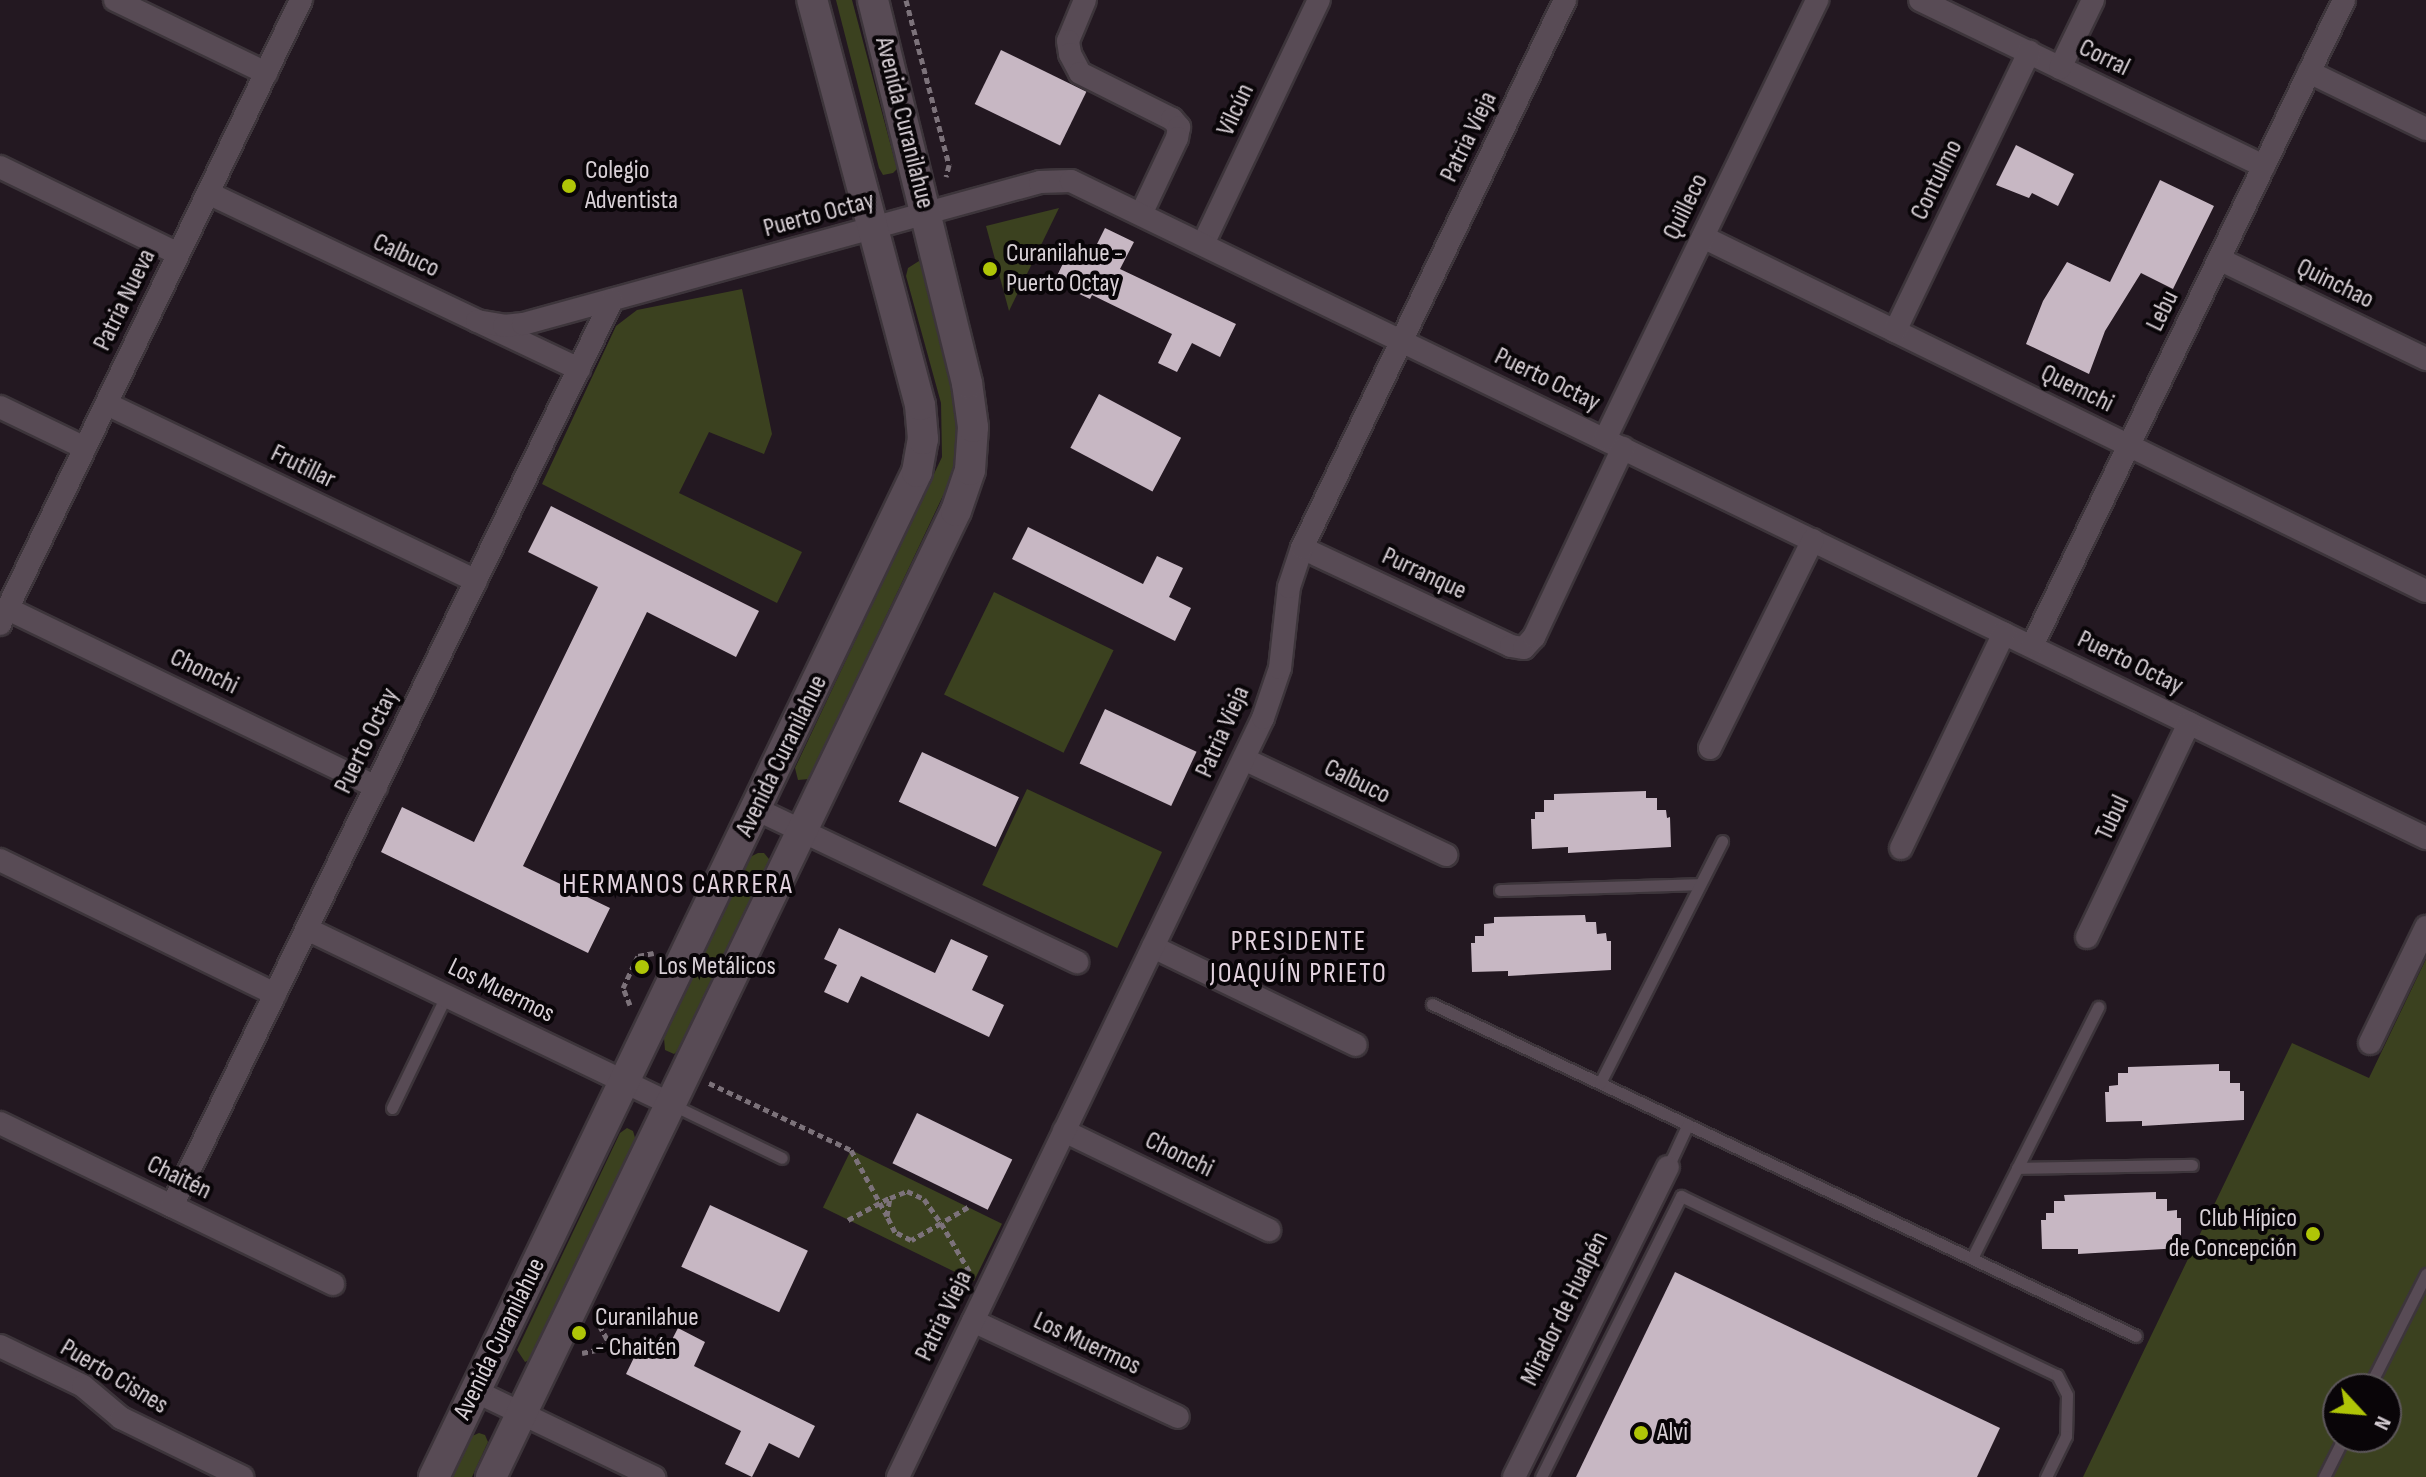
<!DOCTYPE html>
<meta charset="utf-8">
<style>
body{margin:0}
#map{position:relative;width:2426px;height:1477px;overflow:hidden;background:#231821;font-family:"Sofia Sans Condensed",sans-serif}
div>[style]{position:absolute}
[style*='--x']{left:calc(var(--x)*1px);top:calc(var(--y)*1px);width:calc(var(--w)*1px);rotate:calc(var(--a)*1deg)}
.green>*{inset:0;background:#3b411f;transform-origin:0 0}
.building>*{inset:0;background:#c7b7c3;transform-origin:0 0}
.path>*{height:5px;margin-top:-2.5px;transform-origin:0;background:repeating-linear-gradient(90deg,#7c727a 0 6px,transparent 0 10px)}
.roads{filter:drop-shadow(2px 0 #3d353b) drop-shadow(-2px 0 #3d353b) drop-shadow(0 2px #3d353b) drop-shadow(0 -2px #3d353b)}
.lane>*{height:11px;margin:-5.5px;padding:0 5.5px;transform-origin:5.5px;border-radius:5.5px;background:#584b55}
.street>*{height:22px;margin:-11px;padding:0 11px;transform-origin:11px;border-radius:11px;background:#584b55}
.secondary>*{height:30px;margin:-15px;padding:0 15px;transform-origin:15px;border-radius:15px;background:#584b55}
.dots>*{width:22px;height:22px;translate:-50% -50%;box-sizing:border-box;border:4px solid #090508;border-radius:50%}
span{translate:-50% -50%;white-space:nowrap;text-align:center;line-height:1.15;-webkit-text-stroke:8px #090508;paint-order:stroke}
.street-label{font-size:26px;color:#d8d0d6}
.poi-label{font-size:26px;color:#d8d0d6}
.left{translate:0 -50%;text-align:left}
.right{translate:-100% -50%;text-align:right}
.neighbourhood-label{font-size:28px;color:#e2d2de;letter-spacing:2px}
.north{position:absolute;left:2322px;top:1373px;width:80px;height:80px;box-sizing:border-box;background:#090508;border:2px solid #5c565a;border-radius:50%;rotate:116deg;font-size:22px;font-weight:700;line-height:32px;text-align:center;color:#d8d0d6}
.north::after{content:'';display:block;margin:auto;width:28px;height:36px;background:#afc507;clip-path:polygon(50% 0,100% 100%,50% 72%,0 100%)}
</style>
<div id="map">
<div class="green">
<i style="clip-path:polygon(836px 0,852px 0,897px 169px,893px 173px,883px 175px,879px 168px)"></i>
<i style="clip-path:polygon(1059px 208px,1009px 311px,986px 226px)"></i>
<i style="clip-path:polygon(919px 261px,924px 267px,958px 412px,957px 456px,948px 485px,809px 779px,798px 780px,795px 768px,942px 457px,941px 403px,906px 276px,908px 268px)"></i>
<i style="clip-path:polygon(742px 289px,772px 434px,764px 454px,709px 432px,679px 493px,802px 552px,777px 603px,542px 484px,616px 326px,637px 310px)"></i>
<i style="left:994px;top:592px;width:133px;height:114px;rotate:26deg"></i>
<i style="left:1027px;top:789px;width:149px;height:106px;rotate:25deg"></i>
<i style="clip-path:polygon(758px 853px,764px 853px,769px 859px,768px 869px,683px 1047px,674px 1054px,665px 1050px,664px 1038px,750px 857px)"></i>
<i style="clip-path:polygon(evenodd,2426px 959px,2426px 1477px,2083px 1477px,2292px 1043px,2369px 1078px,2426px 959px,2338px 1389px,2386px 1389px,2386px 1437px,2338px 1437px,2338px 1389px)"></i>
<i style="clip-path:polygon(627px 1128px,633px 1131px,636px 1141px,534px 1358px,525px 1362px,517px 1350px,620px 1133px)"></i>
<i style="left:851px;top:1150px;width:168px;height:64px;rotate:26deg"></i>
<i style="clip-path:polygon(479px 1433px,485px 1435px,488px 1442px,472px 1477px,453px 1477px,472px 1436px)"></i>
</div>
<div class="building">
<i style="left:1001px;top:50px;width:95px;height:60px;rotate:26deg"></i>
<i style="clip-path:polygon(2016px 145px,2074px 174px,2058px 206px,2032px 193px,2029px 198px,1996px 185px)"></i>
<i style="clip-path:polygon(2160px 180px,2214px 206px,2173px 289px,2141px 273px,2105px 331px,2089px 374px,2026px 344px,2043px 301px,2067px 262px,2110px 282px)"></i>
<i style="clip-path:polygon(1105px 228px,1134px 242px,1120px 269px,1236px 324px,1220px 357px,1192px 343px,1177px 372px,1158px 363px,1172px 334px,1092px 295px,1090px 299px,1054px 282px,1071px 247px,1091px 256px)"></i>
<i style="left:1099px;top:394px;width:93px;height:61px;rotate:28deg"></i>
<i style="clip-path:polygon(551px 506px,759px 611px,736px 657px,647px 612px,523px 866px,610px 908px,588px 953px,381px 852px,402px 807px,474px 842px,598px 587px,528px 552px)"></i>
<i style="clip-path:polygon(1028px 527px,1143px 584px,1157px 556px,1183px 568px,1169px 597px,1191px 608px,1175px 641px,1012px 559px)"></i>
<i style="left:1105px;top:709px;width:101px;height:60px;rotate:25deg"></i>
<i style="left:922px;top:752px;width:107px;height:55px;rotate:25deg"></i>
<i style="clip-path:polygon(1646px 791px,1646px 798px,1657px 798px,1657px 810px,1666px 810px,1667px 818px,1670px 817px,1671px 847px,1568px 853px,1568px 847px,1532px 849px,1531px 819px,1535px 819px,1535px 812px,1544px 812px,1544px 800px,1554px 800px,1554px 794px)"></i>
<i style="clip-path:polygon(1585px 915px,1586px 922px,1596px 922px,1597px 934px,1606px 933px,1607px 941px,1611px 941px,1611px 970px,1508px 976px,1508px 971px,1472px 972px,1471px 943px,1475px 943px,1475px 936px,1484px 936px,1484px 924px,1494px 923px,1494px 917px)"></i>
<i style="clip-path:polygon(839px 928px,935px 973px,951px 939px,988px 956px,972px 990px,1004px 1005px,989px 1037px,861px 976px,848px 1003px,824px 992px,837px 965px,824px 959px)"></i>
<i style="clip-path:polygon(2219px 1064px,2219px 1071px,2230px 1071px,2230px 1083px,2240px 1083px,2240px 1091px,2244px 1091px,2244px 1120px,2142px 1126px,2142px 1121px,2106px 1122px,2105px 1092px,2109px 1092px,2109px 1086px,2118px 1085px,2118px 1073px,2128px 1073px,2128px 1067px)"></i>
<i style="left:917px;top:1113px;width:106px;height:56px;rotate:26deg"></i>
<i style="clip-path:polygon(2156px 1192px,2156px 1199px,2167px 1199px,2167px 1211px,2177px 1210px,2177px 1218px,2181px 1218px,2181px 1248px,2078px 1254px,2078px 1249px,2042px 1249px,2041px 1220px,2046px 1220px,2046px 1213px,2054px 1213px,2054px 1201px,2065px 1201px,2064px 1195px)"></i>
<i style="left:710px;top:1205px;width:108px;height:68px;rotate:25deg"></i>
<i style="clip-path:polygon(1675px 1272px,2000px 1428px,1977px 1477px,1576px 1477px)"></i>
<i style="clip-path:polygon(678px 1328px,705px 1342px,694px 1366px,815px 1426px,799px 1458px,769px 1443px,752px 1477px,725px 1464px,741px 1431px,626px 1374px,640px 1345px,663px 1357px)"></i>
</div>
<div class="path">
<i style="--x:906;--y:0;--w:171;--a:75.4"></i>
<i style="--x:949;--y:165;--w:12;--a:104"></i>
<i style="--x:630;--y:1005;--w:18;--a:-112"></i>
<i style="--x:623;--y:988;--w:35;--a:-65"></i>
<i style="--x:638;--y:956;--w:16;--a:-11"></i>
<i style="--x:709;--y:1083;--w:157;--a:25.3"></i>
<i style="--x:851;--y:1150;--w:75;--a:61.4"></i>
<i style="--x:907;--y:1191;--w:19;--a:25"></i>
<i style="--x:924;--y:1199;--w:29;--a:55"></i>
<i style="--x:941;--y:1223;--w:34;--a:150"></i>
<i style="--x:911;--y:1240;--w:18;--a:-153"></i>
<i style="--x:895;--y:1232;--w:18;--a:-117"></i>
<i style="--x:887;--y:1216;--w:18;--a:-81"></i>
<i style="--x:890;--y:1198;--w:18;--a:-22"></i>
<i style="--x:968;--y:1207;--w:31;--a:149"></i>
<i style="--x:941;--y:1223;--w:56;--a:59.7"></i>
<i style="--x:848;--y:1220;--w:47;--a:-28.2"></i>
<i style="--x:582;--y:1353;--w:19;--a:-12"></i>
<i style="--x:601;--y:1349;--w:12;--a:-59"></i>
<i style="--x:607;--y:1339;--w:23;--a:-119"></i>
</div>
<div class="roads">
<div class="lane">
<i style="--x:1500;--y:890;--w:200;--a:-1.7"></i>
<i style="--x:1432;--y:1004;--w:778;--a:25.25"></i>
<i style="--x:1600;--y:1083;--w:271;--a:-63.2"></i>
<i style="--x:671;--y:1104;--w:123;--a:25.9"></i>
<i style="--x:392;--y:1108;--w:124;--a:-64.3"></i>
<i style="--x:1668;--y:1167;--w:47;--a:-65.1"></i>
<i style="--x:2017;--y:1168;--w:175;--a:-1"></i>
<i style="--x:1972;--y:1258;--w:281;--a:-63.3"></i>
<i style="--x:2368;--y:1389;--w:129;--a:-63.2"></i>
<i style="--x:1541;--y:1477;--w:314;--a:-63.5"></i>
<i style="--x:1681;--y:1196;--w:416;--a:25.5"></i>
<i style="--x:2057;--y:1375;--w:22;--a:63"></i>
<i style="--x:2067;--y:1395;--w:41;--a:91.4"></i>
<i style="--x:2066;--y:1436;--w:46;--a:116"></i>
<i style="--x:2324;--y:1477;--w:45;--a:-63.4"></i>
</div>
<div class="street">
<i style="--x:115;--y:0;--w:168;--a:25.8"></i>
<i style="--x:1085;--y:0;--w:44;--a:112.5"></i>
<i style="--x:1068;--y:41;--w:13;--a:81"></i>
<i style="--x:1070;--y:54;--w:21;--a:62"></i>
<i style="--x:1080;--y:73;--w:103;--a:26.6"></i>
<i style="--x:1172;--y:119;--w:11;--a:49"></i>
<i style="--x:1179;--y:127;--w:11;--a:100"></i>
<i style="--x:1177;--y:138;--w:84;--a:115.3"></i>
<i style="--x:1920;--y:0;--w:382;--a:25.8"></i>
<i style="--x:2060;--y:68;--w:76;--a:-64.1"></i>
<i style="--x:2309;--y:72;--w:130;--a:26"></i>
<i style="--x:0;--y:167;--w:198;--a:26"></i>
<i style="--x:208;--y:193;--w:411;--a:25.4"></i>
<i style="--x:1703;--y:237;--w:805;--a:26.09"></i>
<i style="--x:1203;--y:244;--w:270;--a:-64.6"></i>
<i style="--x:2219;--y:259;--w:230;--a:25.8"></i>
<i style="--x:477;--y:321;--w:27;--a:10"></i>
<i style="--x:504;--y:326;--w:19;--a:-6"></i>
<i style="--x:523;--y:324;--w:536;--a:-15.36"></i>
<i style="--x:1040;--y:182;--w:31;--a:-2"></i>
<i style="--x:1071;--y:181;--w:1506;--a:25.87"></i>
<i style="--x:1895;--y:331;--w:310;--a:-64.3"></i>
<i style="--x:107;--y:404;--w:409;--a:25.6"></i>
<i style="--x:0;--y:407;--w:94;--a:25.8"></i>
<i style="--x:1605;--y:439;--w:488;--a:-64.2"></i>
<i style="--x:1302;--y:548;--w:231;--a:25.1"></i>
<i style="--x:1511;--y:646;--w:13;--a:9"></i>
<i style="--x:1524;--y:648;--w:15;--a:-48"></i>
<i style="--x:1534;--y:637;--w:209;--a:-64.8"></i>
<i style="--x:8;--y:609;--w:409;--a:25.8"></i>
<i style="--x:0;--y:624;--w:693;--a:-64.25"></i>
<i style="--x:2032;--y:646;--w:717;--a:-64.22"></i>
<i style="--x:1710;--y:748;--w:232;--a:-63.7"></i>
<i style="--x:1244;--y:759;--w:224;--a:25.4"></i>
<i style="--x:756;--y:809;--w:356;--a:25.5"></i>
<i style="--x:1901;--y:848;--w:238;--a:-64.4"></i>
<i style="--x:0;--y:860;--w:306;--a:26"></i>
<i style="--x:307;--y:929;--w:403;--a:25.7"></i>
<i style="--x:2087;--y:937;--w:237;--a:-64.5"></i>
<i style="--x:1153;--y:947;--w:225;--a:25.8"></i>
<i style="--x:2370;--y:1043;--w:129;--a:-64.2"></i>
<i style="--x:0;--y:1123;--w:370;--a:25.8"></i>
<i style="--x:1064;--y:1131;--w:228;--a:25.8"></i>
<i style="--x:172;--y:1206;--w:1007;--a:-64.1"></i>
<i style="--x:973;--y:1321;--w:226;--a:25.1"></i>
<i style="--x:0;--y:1346;--w:92;--a:25.7"></i>
<i style="--x:83;--y:1386;--w:50;--a:40.1"></i>
<i style="--x:121;--y:1418;--w:135;--a:26"></i>
<i style="--x:475;--y:1391;--w:199;--a:25.7"></i>
<i style="--x:898;--y:1477;--w:842;--a:-64.32"></i>
<i style="--x:1263;--y:718;--w:53;--a:-71.2"></i>
<i style="--x:1280;--y:668;--w:81;--a:-83.7"></i>
<i style="--x:1289;--y:587;--w:41;--a:-71.6"></i>
<i style="--x:1302;--y:548;--w:608;--a:-64.36"></i>
<i style="--x:1514;--y:1477;--w:346;--a:-63.6"></i>
</div>
<div class="secondary">
<i style="--x:434;--y:1477;--w:1115;--a:-64.33"></i>
<i style="--x:917;--y:472;--w:34;--a:-80"></i>
<i style="--x:923;--y:439;--w:34;--a:-95"></i>
<i style="--x:920;--y:405;--w:419;--a:-104.9"></i>
<i style="--x:491;--y:1477;--w:1072;--a:-64.3"></i>
<i style="--x:956;--y:511;--w:43;--a:-71.1"></i>
<i style="--x:970;--y:470;--w:43;--a:-86"></i>
<i style="--x:973;--y:427;--w:44;--a:-97.8"></i>
<i style="--x:967;--y:383;--w:394;--a:-103.8"></i>
</div>
</div>
<div class="dots">
<i style="left:569px;top:186px;background:#afc507"></i>
<i style="left:990px;top:269px;background:#afc507"></i>
<i style="left:642px;top:967px;background:#afc507"></i>
<i style="left:2313px;top:1234px;background:#afc507"></i>
<i style="left:579px;top:1333px;background:#afc507"></i>
<i style="left:1641px;top:1433px;background:#afc507"></i>
</div>
<div class="street-label">
<span style="left:2104px;top:58px;rotate:26deg">Corral</span>
<span style="left:1236px;top:110px;rotate:-65deg">Vilcún</span>
<span style="left:904px;top:123px;rotate:76deg">Avenida Curanilahue</span>
<span style="left:1469px;top:137px;rotate:-64deg">Patria Vieja</span>
<span style="left:1937px;top:180px;rotate:-64deg">Contulmo</span>
<span style="left:1686px;top:207px;rotate:-64deg">Quilleco</span>
<span style="left:819px;top:215px;rotate:-15deg">Puerto Octay</span>
<span style="left:406px;top:256px;rotate:25deg">Calbuco</span>
<span style="left:2335px;top:284px;rotate:26deg">Quinchao</span>
<span style="left:125px;top:300px;rotate:-64deg">Patria Nueva</span>
<span style="left:2163px;top:311px;rotate:-64deg">Lebu</span>
<span style="left:1547px;top:380px;rotate:26deg">Puerto Octay</span>
<span style="left:2077px;top:389px;rotate:26deg">Quemchi</span>
<span style="left:303px;top:467px;rotate:26deg">Frutillar</span>
<span style="left:1424px;top:574px;rotate:25deg">Purranque</span>
<span style="left:2130px;top:663px;rotate:26deg">Puerto Octay</span>
<span style="left:204px;top:672px;rotate:26deg">Chonchi</span>
<span style="left:1223px;top:732px;rotate:-66deg">Patria Vieja</span>
<span style="left:367px;top:741px;rotate:-64deg">Puerto Octay</span>
<span style="left:782px;top:756px;rotate:-64deg">Avenida Curanilahue</span>
<span style="left:1357px;top:782px;rotate:26deg">Calbuco</span>
<span style="left:2113px;top:818px;rotate:-65deg">Tubul</span>
<span style="left:501px;top:991px;rotate:26deg">Los Muermos</span>
<span style="left:1179px;top:1155px;rotate:26deg">Chonchi</span>
<span style="left:179px;top:1178px;rotate:26deg">Chaitén</span>
<span style="left:1565px;top:1309px;rotate:-64deg">Mirador de Hualpén</span>
<span style="left:944px;top:1316px;rotate:-64deg">Patria Vieja</span>
<span style="left:500px;top:1339px;rotate:-64deg">Avenida Curanilahue</span>
<span style="left:1087px;top:1344px;rotate:25deg">Los Muermos</span>
<span style="left:114px;top:1377px;rotate:31deg">Puerto Cisnes</span>
</div>
<div class="poi-label">
<span class="left" style="left:585px;top:186px">Colegio<br>Adventista</span>
<span class="left" style="left:1006px;top:269px">Curanilahue -<br>Puerto Octay</span>
<span class="left" style="left:658px;top:967px">Los Metálicos</span>
<span class="right" style="left:2297px;top:1234px">Club Hípico<br>de Concepción</span>
<span class="left" style="left:595px;top:1333px">Curanilahue<br>- Chaitén</span>
<span class="left" style="left:1657px;top:1433px">Alvi</span>
</div>
<div class="neighbourhood-label">
<span style="left:678px;top:885px">HERMANOS CARRERA</span>
<span style="left:1299px;top:958px">PRESIDENTE<br>JOAQUÍN PRIETO</span>
</div>
<div class="north">N</div>
</div>
